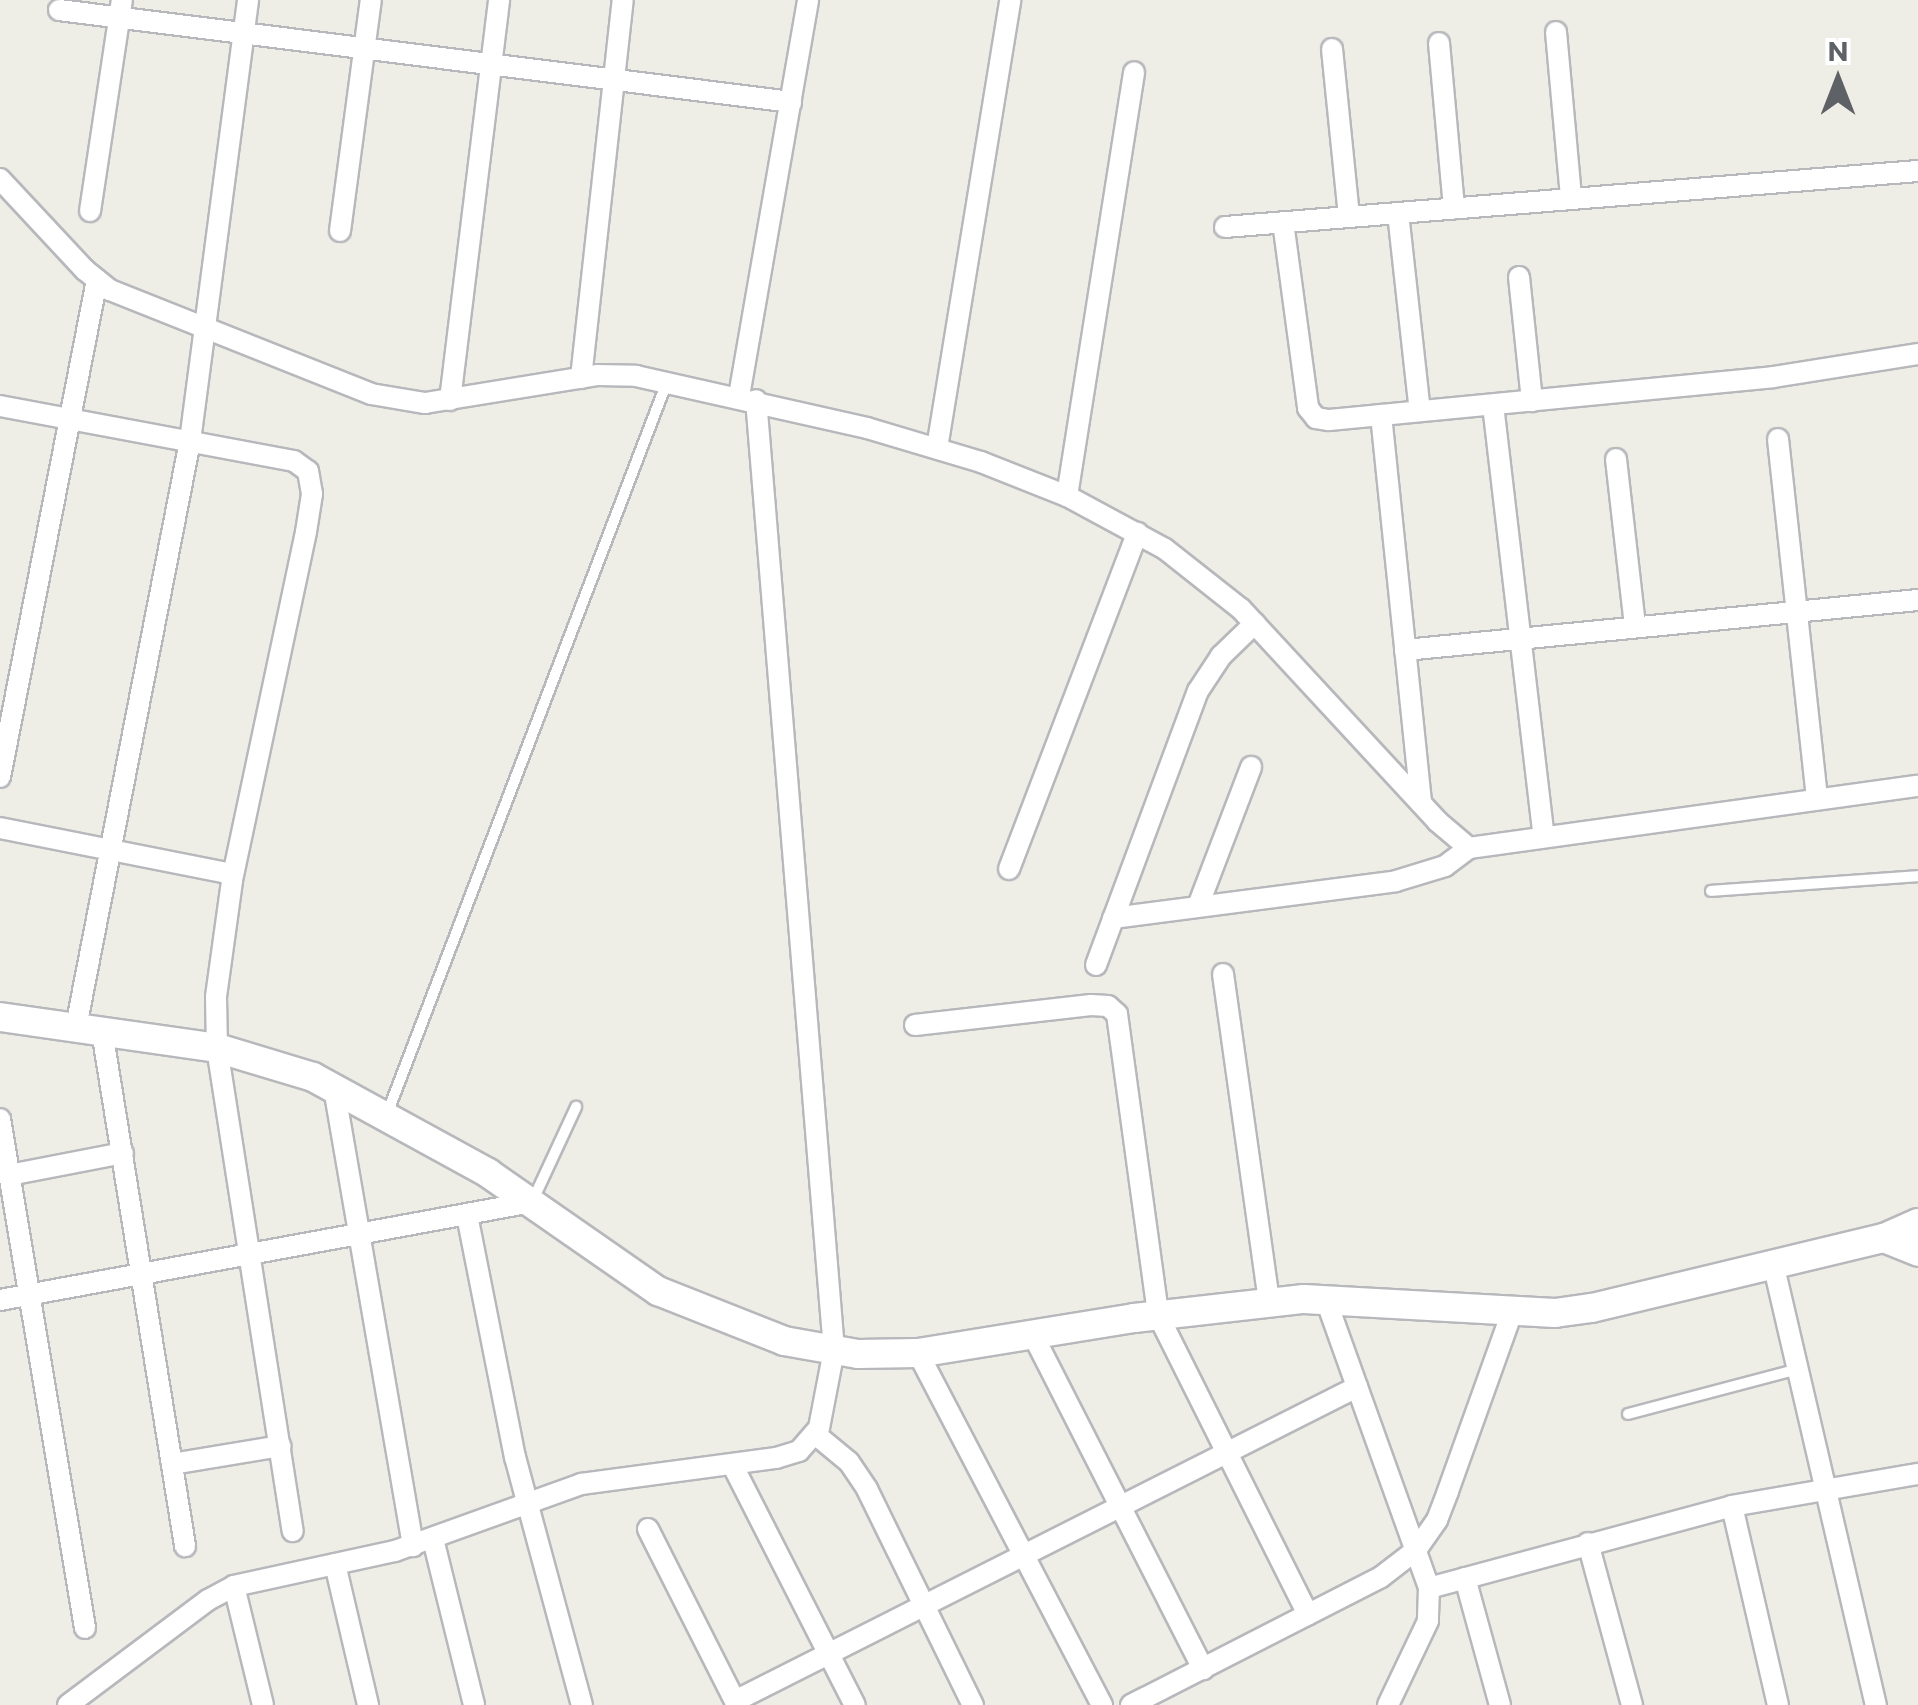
<!DOCTYPE html>
<style>
body{margin:0}
#map{position:relative;width:1918px;height:1705px;overflow:hidden;background:#efeee6;font-family:Commissioner,sans-serif}
div>[style]{position:absolute}
[style*='--x']{left:calc(var(--x)*1px);top:calc(var(--y)*1px);width:calc(var(--w)*1px);rotate:calc(var(--a)*1deg)}
.roads{filter:drop-shadow(2px 0 #b7b8bc) drop-shadow(-2px 0 #b7b8bc) drop-shadow(0 2px #b7b8bc) drop-shadow(0 -2px #b7b8bc)}
.lane>*{height:10px;margin:-5px;padding:0 5px;transform-origin:5px;border-radius:5px;background:#fff}
.street>*{height:20px;margin:-10px;padding:0 10px;transform-origin:10px;border-radius:10px;background:#fff}
.secondary>*{height:28px;margin:-14px;padding:0 14px;transform-origin:14px;border-radius:14px;background:#fff}
span{translate:-50% -50%;white-space:nowrap;text-align:center;line-height:1.15;-webkit-text-stroke:10px #fff;paint-order:stroke}
.north{position:absolute;left:1788px;top:30px;width:100px;height:100px;-webkit-text-stroke:8px #fff;paint-order:stroke;rotate:0deg;font-size:28px;font-weight:700;line-height:40px;text-align:center;color:#5e6166}
.north::after{content:'';display:block;margin:auto;width:35px;height:45px;background:#5e6166;clip-path:polygon(50% 0,100% 100%,50% 72%,0 100%)}
</style>
<div id="map">
<div class="roads">
<div class="lane">
<i style="--x:1711;--y:891;--w:208;--a:-4.1"></i>
<i style="--x:387;--y:1114;--w:784;--a:-69.07"></i>
<i style="--x:532;--y:1202;--w:105;--a:-65.1"></i>
<i style="--x:1628;--y:1414;--w:176;--a:-14.8"></i>
</div>
<div class="street">
<i style="--x:59;--y:10;--w:738;--a:7.16"></i>
<i style="--x:1556;--y:32;--w:167;--a:84.8"></i>
<i style="--x:1439;--y:43;--w:166;--a:84.8"></i>
<i style="--x:1332;--y:49;--w:168;--a:84.2"></i>
<i style="--x:0;--y:179;--w:125;--a:47"></i>
<i style="--x:85;--y:270;--w:32;--a:39"></i>
<i style="--x:110;--y:290;--w:281;--a:21.7"></i>
<i style="--x:371;--y:394;--w:55;--a:9.5"></i>
<i style="--x:425;--y:403;--w:174;--a:-9.2"></i>
<i style="--x:597;--y:375;--w:39;--a:1"></i>
<i style="--x:636;--y:376;--w:237;--a:12.7"></i>
<i style="--x:867;--y:428;--w:119;--a:16.6"></i>
<i style="--x:981;--y:462;--w:92;--a:21.6"></i>
<i style="--x:1067;--y:496;--w:111;--a:28.4"></i>
<i style="--x:1165;--y:549;--w:97;--a:38.3"></i>
<i style="--x:1241;--y:609;--w:289;--a:47.2"></i>
<i style="--x:1437;--y:821;--w:42;--a:40.2"></i>
<i style="--x:1469;--y:848;--w:453;--a:-7.9"></i>
<i style="--x:90;--y:211;--w:213;--a:-81.4"></i>
<i style="--x:1398;--y:213;--w:199;--a:83.7"></i>
<i style="--x:1283;--y:222;--w:188;--a:82.3"></i>
<i style="--x:1308;--y:408;--w:13;--a:51"></i>
<i style="--x:1316;--y:418;--w:13;--a:9"></i>
<i style="--x:1329;--y:420;--w:446;--a:-5.5"></i>
<i style="--x:1773;--y:377;--w:147;--a:-9"></i>
<i style="--x:1225;--y:227;--w:695;--a:-4.62"></i>
<i style="--x:340;--y:231;--w:233;--a:-82.4"></i>
<i style="--x:1519;--y:277;--w:125;--a:84"></i>
<i style="--x:581;--y:378;--w:380;--a:-83.7"></i>
<i style="--x:739;--y:396;--w:402;--a:-80.1"></i>
<i style="--x:450;--y:400;--w:403;--a:-83"></i>
<i style="--x:1493;--y:405;--w:435;--a:83.3"></i>
<i style="--x:0;--y:406;--w:299;--a:10.6"></i>
<i style="--x:294;--y:461;--w:17;--a:36"></i>
<i style="--x:308;--y:471;--w:23;--a:80"></i>
<i style="--x:312;--y:494;--w:38;--a:99"></i>
<i style="--x:306;--y:532;--w:350;--a:102"></i>
<i style="--x:233;--y:874;--w:124;--a:97.9"></i>
<i style="--x:216;--y:997;--w:51;--a:88.9"></i>
<i style="--x:217;--y:1048;--w:489;--a:81.1"></i>
<i style="--x:1381;--y:415;--w:390;--a:84.1"></i>
<i style="--x:1778;--y:439;--w:362;--a:83.8"></i>
<i style="--x:937;--y:448;--w:454;--a:-80.7"></i>
<i style="--x:1616;--y:459;--w:169;--a:83.5"></i>
<i style="--x:1067;--y:496;--w:429;--a:-81"></i>
<i style="--x:1405;--y:650;--w:515;--a:-5.57"></i>
<i style="--x:0;--y:777;--w:506;--a:-78.96"></i>
<i style="--x:0;--y:828;--w:237;--a:11.2"></i>
<i style="--x:1009;--y:869;--w:360;--a:-69.1"></i>
<i style="--x:1198;--y:906;--w:149;--a:-69.1"></i>
<i style="--x:1113;--y:918;--w:285;--a:-7.4"></i>
<i style="--x:1396;--y:881;--w:51;--a:-17"></i>
<i style="--x:1445;--y:866;--w:30;--a:-37"></i>
<i style="--x:1096;--y:965;--w:292;--a:-69.6"></i>
<i style="--x:1198;--y:691;--w:42;--a:-56.7"></i>
<i style="--x:1221;--y:656;--w:47;--a:-44.1"></i>
<i style="--x:1223;--y:974;--w:331;--a:82"></i>
<i style="--x:915;--y:1025;--w:177;--a:-6.5"></i>
<i style="--x:1091;--y:1005;--w:17;--a:3"></i>
<i style="--x:1108;--y:1006;--w:12;--a:42"></i>
<i style="--x:1117;--y:1014;--w:304;--a:82.2"></i>
<i style="--x:1158;--y:1315;--w:335;--a:63.4"></i>
<i style="--x:76;--y:1027;--w:597;--a:-78.99"></i>
<i style="--x:190;--y:441;--w:445;--a:-82.5"></i>
<i style="--x:102;--y:1031;--w:522;--a:80.84"></i>
<i style="--x:334;--y:1088;--w:465;--a:80.2"></i>
<i style="--x:0;--y:1119;--w:516;--a:80.52"></i>
<i style="--x:9;--y:1175;--w:116;--a:-10.9"></i>
<i style="--x:467;--y:1215;--w:247;--a:78.8"></i>
<i style="--x:515;--y:1457;--w:257;--a:74.9"></i>
<i style="--x:1773;--y:1263;--w:454;--a:76.9"></i>
<i style="--x:0;--y:1300;--w:541;--a:-10.44"></i>
<i style="--x:1326;--y:1300;--w:306;--a:70.3"></i>
<i style="--x:1429;--y:1588;--w:33;--a:92"></i>
<i style="--x:1428;--y:1621;--w:93;--a:115.5"></i>
<i style="--x:1034;--y:1337;--w:373;--a:63"></i>
<i style="--x:918;--y:1353;--w:397;--a:62.4"></i>
<i style="--x:815;--y:1434;--w:44;--a:39.5"></i>
<i style="--x:849;--y:1462;--w:32;--a:56"></i>
<i style="--x:867;--y:1489;--w:241;--a:63.9"></i>
<i style="--x:172;--y:1464;--w:110;--a:-9.4"></i>
<i style="--x:733;--y:1466;--w:268;--a:63"></i>
<i style="--x:1732;--y:1506;--w:204;--a:77"></i>
<i style="--x:648;--y:1529;--w:197;--a:63.2"></i>
<i style="--x:433;--y:1539;--w:171;--a:76.1"></i>
<i style="--x:1588;--y:1543;--w:168;--a:74.8"></i>
<i style="--x:335;--y:1564;--w:145;--a:76.8"></i>
<i style="--x:1465;--y:1578;--w:132;--a:74.6"></i>
<i style="--x:234;--y:1586;--w:122;--a:76.3"></i>
<i style="--x:1429;--y:1588;--w:314;--a:-15.1"></i>
<i style="--x:1732;--y:1506;--w:189;--a:-9.8"></i>
<i style="--x:735;--y:1701;--w:697;--a:-26.79"></i>
<i style="--x:68;--y:1705;--w:175;--a:-36.9"></i>
<i style="--x:208;--y:1600;--w:30;--a:-28"></i>
<i style="--x:234;--y:1586;--w:165;--a:-12.3"></i>
<i style="--x:395;--y:1551;--w:198;--a:-19.8"></i>
<i style="--x:581;--y:1484;--w:197;--a:-7.6"></i>
<i style="--x:776;--y:1458;--w:24;--a:-17"></i>
<i style="--x:799;--y:1451;--w:30;--a:-49"></i>
<i style="--x:819;--y:1428;--w:79;--a:-79.1"></i>
<i style="--x:834;--y:1350;--w:953;--a:-94.69"></i>
<i style="--x:1131;--y:1705;--w:281;--a:-27.1"></i>
<i style="--x:1381;--y:1577;--w:44;--a:-37.6"></i>
<i style="--x:1416;--y:1550;--w:37;--a:-55"></i>
<i style="--x:1437;--y:1520;--w:31;--a:-69"></i>
<i style="--x:1448;--y:1491;--w:190;--a:-70.3"></i>
</div>
<div class="secondary">
<i style="--x:0;--y:1017;--w:219;--a:8.1"></i>
<i style="--x:217;--y:1048;--w:100;--a:16.8"></i>
<i style="--x:313;--y:1077;--w:200;--a:28.7"></i>
<i style="--x:488;--y:1173;--w:207;--a:34.8"></i>
<i style="--x:658;--y:1291;--w:136;--a:21.6"></i>
<i style="--x:784;--y:1341;--w:75;--a:10"></i>
<i style="--x:858;--y:1354;--w:60;--a:-1"></i>
<i style="--x:918;--y:1353;--w:219;--a:-9.2"></i>
<i style="--x:1134;--y:1318;--w:171;--a:-6.4"></i>
<i style="--x:1304;--y:1299;--w:251;--a:3.2"></i>
<i style="--x:1555;--y:1313;--w:37;--a:-8"></i>
<i style="--x:1592;--y:1308;--w:300;--a:-13.5"></i>
<i style="--x:1884;--y:1238;--w:37;--a:-24"></i>
<i style="--x:1884;--y:1238;--w:37;--a:22"></i>
</div>
</div>
<div class="north">N</div>
</div>
